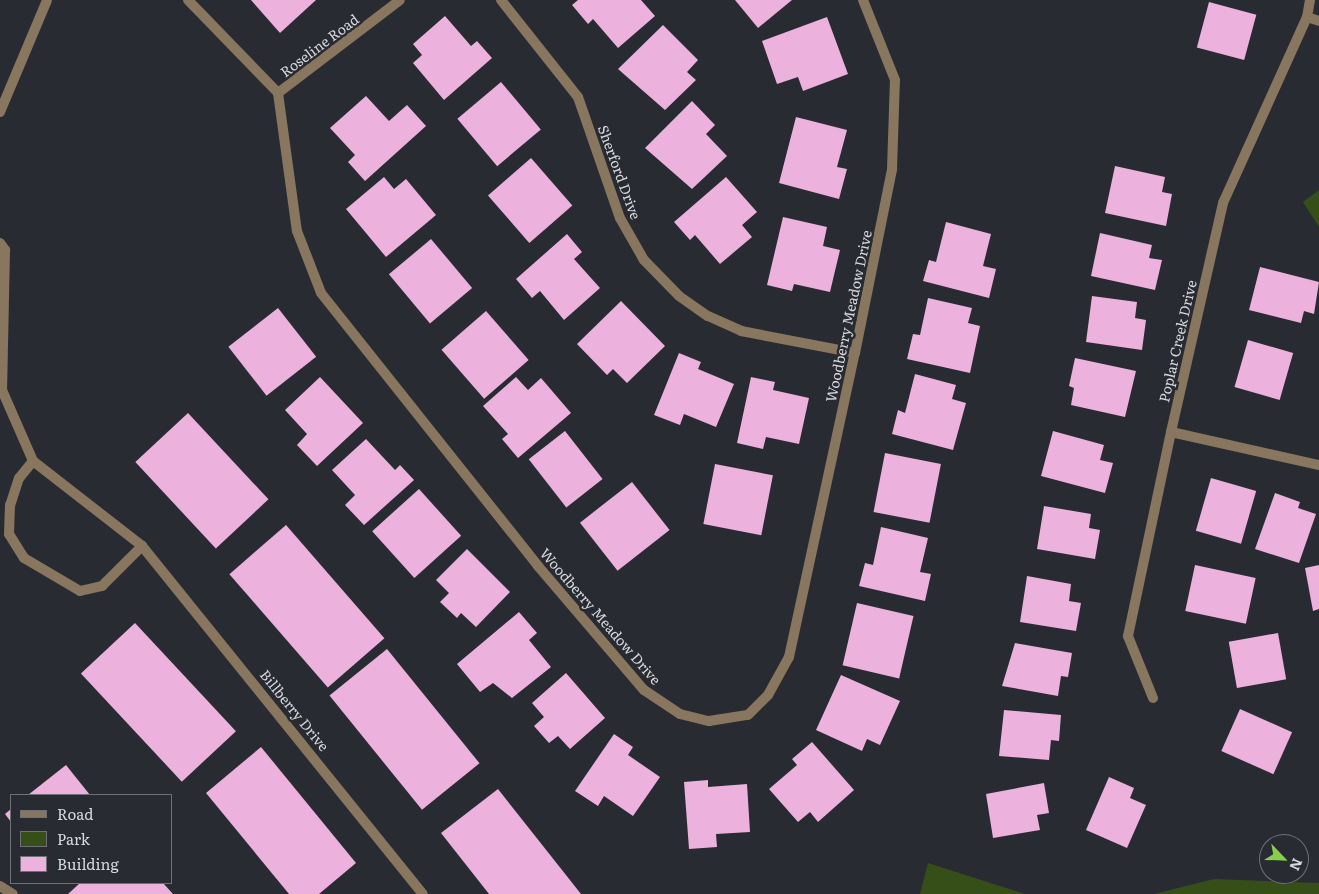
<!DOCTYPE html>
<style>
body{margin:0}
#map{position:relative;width:1319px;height:894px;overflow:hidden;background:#292b32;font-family:Literata,serif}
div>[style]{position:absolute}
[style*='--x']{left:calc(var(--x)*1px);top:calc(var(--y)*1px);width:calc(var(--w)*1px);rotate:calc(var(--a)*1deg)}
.green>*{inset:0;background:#364f18}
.building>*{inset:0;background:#ecb1dc;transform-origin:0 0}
.street>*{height:10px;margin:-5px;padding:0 5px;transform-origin:5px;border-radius:5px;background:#88765f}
span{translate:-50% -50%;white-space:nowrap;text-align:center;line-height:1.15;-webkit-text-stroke:5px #292b32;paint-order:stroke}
.street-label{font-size:14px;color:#d6d8dc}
.legend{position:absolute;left:10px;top:794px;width:162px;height:90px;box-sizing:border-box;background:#292b32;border:1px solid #6e7076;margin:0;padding:6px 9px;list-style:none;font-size:15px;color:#d6d8dc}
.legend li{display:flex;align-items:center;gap:10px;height:25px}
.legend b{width:25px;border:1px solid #6e7076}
.north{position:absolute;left:1259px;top:834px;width:50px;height:50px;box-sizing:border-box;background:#292b32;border:1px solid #6e7076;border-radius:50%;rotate:114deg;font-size:14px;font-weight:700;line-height:20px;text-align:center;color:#d6d8dc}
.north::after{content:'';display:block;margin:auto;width:18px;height:22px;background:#87cf4a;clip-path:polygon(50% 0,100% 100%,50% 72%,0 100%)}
</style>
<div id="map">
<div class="green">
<i style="clip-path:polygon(1319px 190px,1319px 227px,1303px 202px)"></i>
<i style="clip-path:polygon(928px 863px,1025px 894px,920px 894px)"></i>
<i style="clip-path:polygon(1214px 879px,1319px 883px,1319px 894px,1154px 894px)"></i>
</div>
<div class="building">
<i style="clip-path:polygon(251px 0,316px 0,280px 33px)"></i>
<i style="clip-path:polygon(578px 0,641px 0,655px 16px,618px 48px,593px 19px,588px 24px,572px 5px)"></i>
<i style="clip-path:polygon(735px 0,792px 0,758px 28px)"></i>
<i style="left:1209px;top:2px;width:49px;height:47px;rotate:15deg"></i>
<i style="clip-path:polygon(445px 16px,471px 46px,477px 41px,492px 58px,444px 100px,413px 63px,422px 55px,413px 44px)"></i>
<i style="clip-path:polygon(827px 17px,848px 74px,803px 91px,798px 77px,777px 84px,762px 41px)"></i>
<i style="clip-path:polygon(663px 25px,698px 60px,687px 72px,696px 80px,665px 110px,618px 69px)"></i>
<i style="left:501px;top:82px;width:62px;height:57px;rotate:50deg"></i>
<i style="clip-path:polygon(366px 96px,389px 121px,407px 105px,426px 126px,365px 181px,348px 162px,355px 155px,330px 128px)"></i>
<i style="clip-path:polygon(692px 101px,715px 125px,706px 134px,727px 156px,692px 189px,645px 148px)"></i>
<i style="clip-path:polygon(796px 117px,847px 130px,837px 167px,847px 169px,839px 199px,779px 183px)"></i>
<i style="left:531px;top:158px;width:63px;height:57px;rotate:49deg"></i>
<i style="clip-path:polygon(1115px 166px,1165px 177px,1162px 192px,1172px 194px,1166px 226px,1105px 213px)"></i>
<i style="clip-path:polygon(384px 177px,394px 189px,406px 179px,436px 215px,386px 257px,346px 209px)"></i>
<i style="clip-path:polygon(726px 177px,757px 212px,742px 225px,752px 237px,720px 264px,695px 235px,690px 240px,674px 222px)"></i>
<i style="clip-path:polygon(783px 217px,827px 227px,823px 246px,840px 250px,830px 292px,794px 284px,792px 291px,767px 285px)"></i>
<i style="clip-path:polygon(946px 222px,991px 234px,983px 266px,996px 269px,989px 298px,923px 281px,929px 260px,936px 262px)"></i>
<i style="clip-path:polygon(1100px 233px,1152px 245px,1149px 258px,1162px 260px,1155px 290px,1091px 276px)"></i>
<i style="clip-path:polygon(567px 234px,582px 252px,574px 259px,600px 288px,564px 320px,540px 291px,532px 298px,516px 279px)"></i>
<i style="left:431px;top:239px;width:64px;height:55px;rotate:50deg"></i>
<i style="clip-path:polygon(1260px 267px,1319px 282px,1314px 314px,1304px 311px,1301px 323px,1249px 310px)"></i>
<i style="clip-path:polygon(1092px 296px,1137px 302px,1135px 318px,1146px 320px,1142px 350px,1086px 342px)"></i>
<i style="clip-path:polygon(928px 298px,972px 308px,968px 323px,980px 326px,970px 373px,907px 359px,913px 334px,920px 335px)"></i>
<i style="clip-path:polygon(621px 301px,665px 346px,627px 383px,613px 369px,607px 375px,577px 344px)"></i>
<i style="left:278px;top:308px;width:62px;height:63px;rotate:52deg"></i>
<i style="left:486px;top:311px;width:65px;height:59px;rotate:49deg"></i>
<i style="left:1248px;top:340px;width:47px;height:49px;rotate:16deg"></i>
<i style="clip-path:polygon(679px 353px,701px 362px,698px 369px,734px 384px,716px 427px,684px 414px,680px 425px,654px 415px)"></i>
<i style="clip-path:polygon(1075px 358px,1136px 371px,1125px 417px,1071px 405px,1074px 388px,1069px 386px)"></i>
<i style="clip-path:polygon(915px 374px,956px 385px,952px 399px,966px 403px,953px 450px,892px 434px,898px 410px,905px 413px)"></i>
<i style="clip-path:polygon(320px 377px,363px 423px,317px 466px,297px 445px,307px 434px,285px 410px)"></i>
<i style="clip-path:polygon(516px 377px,528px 390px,541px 378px,571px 413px,518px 458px,502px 439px,508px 434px,483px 406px)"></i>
<i style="clip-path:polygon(751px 377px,775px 382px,773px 390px,809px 398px,799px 444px,766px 437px,763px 449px,737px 443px)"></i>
<i style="left:188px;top:413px;width:118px;height:72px;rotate:47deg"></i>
<i style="left:565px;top:431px;width:61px;height:46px;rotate:52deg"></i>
<i style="clip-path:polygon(1053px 431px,1104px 445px,1100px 460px,1113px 463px,1105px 493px,1041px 476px)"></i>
<i style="clip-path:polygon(366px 439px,395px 470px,400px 465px,414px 480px,364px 525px,345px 505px,355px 495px,332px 470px)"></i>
<i style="left:885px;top:453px;width:57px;height:60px;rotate:11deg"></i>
<i style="left:715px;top:464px;width:59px;height:61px;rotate:11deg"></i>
<i style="left:1211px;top:478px;width:47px;height:55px;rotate:16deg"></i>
<i style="left:632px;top:482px;width:61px;height:66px;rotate:52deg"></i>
<i style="left:419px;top:489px;width:63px;height:63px;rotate:48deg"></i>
<i style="clip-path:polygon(1275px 493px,1300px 502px,1298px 508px,1316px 514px,1299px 563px,1255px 549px)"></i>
<i style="clip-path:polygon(1044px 506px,1091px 514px,1089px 528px,1100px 530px,1095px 559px,1037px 549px)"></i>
<i style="left:286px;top:525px;width:150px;height:75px;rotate:49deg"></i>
<i style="clip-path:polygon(881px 527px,928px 538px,920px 572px,931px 574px,925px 601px,859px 586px,865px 563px,873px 565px)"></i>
<i style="clip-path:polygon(467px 549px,510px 592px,476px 627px,461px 613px,457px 618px,440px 602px,449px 593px,436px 580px)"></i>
<i style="left:1195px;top:565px;width:62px;height:47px;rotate:12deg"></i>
<i style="clip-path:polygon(1319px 565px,1319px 609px,1313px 611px,1305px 568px)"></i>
<i style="clip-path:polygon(1027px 576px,1071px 584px,1069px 601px,1081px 603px,1076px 631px,1020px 622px)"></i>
<i style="left:857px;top:603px;width:58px;height:64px;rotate:13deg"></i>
<i style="clip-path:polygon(519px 612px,537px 633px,529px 640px,551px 667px,512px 698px,493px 683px,480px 692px,457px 664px)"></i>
<i style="left:135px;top:623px;width:148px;height:74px;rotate:47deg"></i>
<i style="left:1278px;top:633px;width:47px;height:50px;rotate:80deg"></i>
<i style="clip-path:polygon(1015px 643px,1072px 653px,1068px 677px,1061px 676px,1058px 696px,1002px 686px)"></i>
<i style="left:387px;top:649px;width:147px;height:74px;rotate:51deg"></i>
<i style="clip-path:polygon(566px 673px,605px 718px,570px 749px,558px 736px,549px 743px,534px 726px,544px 717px,532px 703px)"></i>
<i style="clip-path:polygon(841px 675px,900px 701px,880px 745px,867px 739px,862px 751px,816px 730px)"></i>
<i style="left:1240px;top:709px;width:57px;height:46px;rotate:24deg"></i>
<i style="clip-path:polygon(1004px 710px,1061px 715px,1059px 741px,1051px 740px,1049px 760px,999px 756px)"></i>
<i style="clip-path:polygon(614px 734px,633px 747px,628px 755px,660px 777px,633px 816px,604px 796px,598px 806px,575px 791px)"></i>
<i style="clip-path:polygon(812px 742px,854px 790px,818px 822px,810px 812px,798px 822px,769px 789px,797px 765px,792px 759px)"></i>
<i style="clip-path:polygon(261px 747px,356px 863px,319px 894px,289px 894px,206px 793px)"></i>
<i style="clip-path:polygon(66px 765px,90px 795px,28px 795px)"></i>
<i style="clip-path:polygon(1109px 777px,1134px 788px,1130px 798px,1146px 805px,1127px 848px,1086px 830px)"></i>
<i style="clip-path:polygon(708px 780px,708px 787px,747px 784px,750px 832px,716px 834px,717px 847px,689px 849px,684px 782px)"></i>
<i style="clip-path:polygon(1044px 783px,1049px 813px,1037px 815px,1040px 830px,993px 838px,986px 794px)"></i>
<i style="clip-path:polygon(498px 789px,581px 894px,489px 894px,441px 833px)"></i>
<i style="clip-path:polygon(11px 809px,11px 822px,5px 814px)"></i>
<i style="clip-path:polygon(80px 883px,163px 883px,173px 894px,68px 894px)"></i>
</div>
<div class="street">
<i style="--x:188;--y:0;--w:129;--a:45.9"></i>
<i style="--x:278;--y:93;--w:139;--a:82.2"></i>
<i style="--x:297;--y:231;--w:66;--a:68.8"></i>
<i style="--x:321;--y:293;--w:349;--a:51.5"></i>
<i style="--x:538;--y:566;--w:163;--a:49.5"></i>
<i style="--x:644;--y:690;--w:43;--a:33.7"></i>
<i style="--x:680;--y:714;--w:30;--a:14"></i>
<i style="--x:709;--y:721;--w:39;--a:-9"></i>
<i style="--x:748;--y:715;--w:28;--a:-45"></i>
<i style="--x:768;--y:695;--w:43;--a:-61.1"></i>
<i style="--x:789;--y:657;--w:311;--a:-77.8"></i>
<i style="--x:855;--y:353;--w:188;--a:-78.6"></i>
<i style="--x:892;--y:169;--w:89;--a:-88.1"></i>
<i style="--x:895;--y:80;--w:86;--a:-111.8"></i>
<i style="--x:501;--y:0;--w:124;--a:51.6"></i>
<i style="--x:578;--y:97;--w:128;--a:70.9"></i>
<i style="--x:620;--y:218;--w:48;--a:60.3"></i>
<i style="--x:644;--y:260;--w:50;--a:45.8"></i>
<i style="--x:679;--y:296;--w:35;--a:35"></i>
<i style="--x:708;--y:316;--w:36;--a:24"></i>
<i style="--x:741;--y:331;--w:116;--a:10.9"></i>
<i style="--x:1307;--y:17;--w:13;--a:18"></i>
<i style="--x:278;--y:93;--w:153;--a:-37.3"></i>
<i style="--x:0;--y:112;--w:121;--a:-67.2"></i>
<i style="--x:0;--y:243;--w:9;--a:54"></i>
<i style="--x:5;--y:250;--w:140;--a:91.2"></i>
<i style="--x:2;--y:390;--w:77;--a:66.4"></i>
<i style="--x:33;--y:461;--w:138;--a:37.9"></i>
<i style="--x:142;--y:546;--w:447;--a:51.1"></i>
<i style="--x:1171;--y:432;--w:152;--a:12.6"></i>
<i style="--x:33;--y:461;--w:22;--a:129"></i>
<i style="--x:19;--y:478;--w:28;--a:108"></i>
<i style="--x:10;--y:505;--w:29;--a:92"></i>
<i style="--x:9;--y:534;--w:28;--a:58"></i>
<i style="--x:24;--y:558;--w:65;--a:30.5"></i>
<i style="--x:80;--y:591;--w:23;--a:-13"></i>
<i style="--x:102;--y:586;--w:57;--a:-45"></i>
<i style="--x:1153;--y:698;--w:67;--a:-112"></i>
<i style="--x:1128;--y:636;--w:208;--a:-78.1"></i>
<i style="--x:1171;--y:432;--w:235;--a:-77.2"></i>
<i style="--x:1223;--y:203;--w:204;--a:-65.7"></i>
<i style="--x:1307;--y:17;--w:17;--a:-80"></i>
<i style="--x:0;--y:886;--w:15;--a:32"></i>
</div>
<div class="street-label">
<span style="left:319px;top:45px;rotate:-37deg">Roseline Road</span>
<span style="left:620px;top:172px;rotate:70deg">Sherford Drive</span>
<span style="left:848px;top:316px;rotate:-78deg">Woodberry Meadow Drive</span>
<span style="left:1177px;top:341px;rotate:-77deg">Poplar Creek Drive</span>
<span style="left:601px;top:616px;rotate:49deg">Woodberry Meadow Drive</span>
<span style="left:295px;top:710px;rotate:51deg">Billberry Drive</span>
</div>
<ul class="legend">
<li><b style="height:6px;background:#88765f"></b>Road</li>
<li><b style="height:14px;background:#364f18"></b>Park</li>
<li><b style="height:14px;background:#ecb1dc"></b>Building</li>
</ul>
<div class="north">N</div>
</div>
